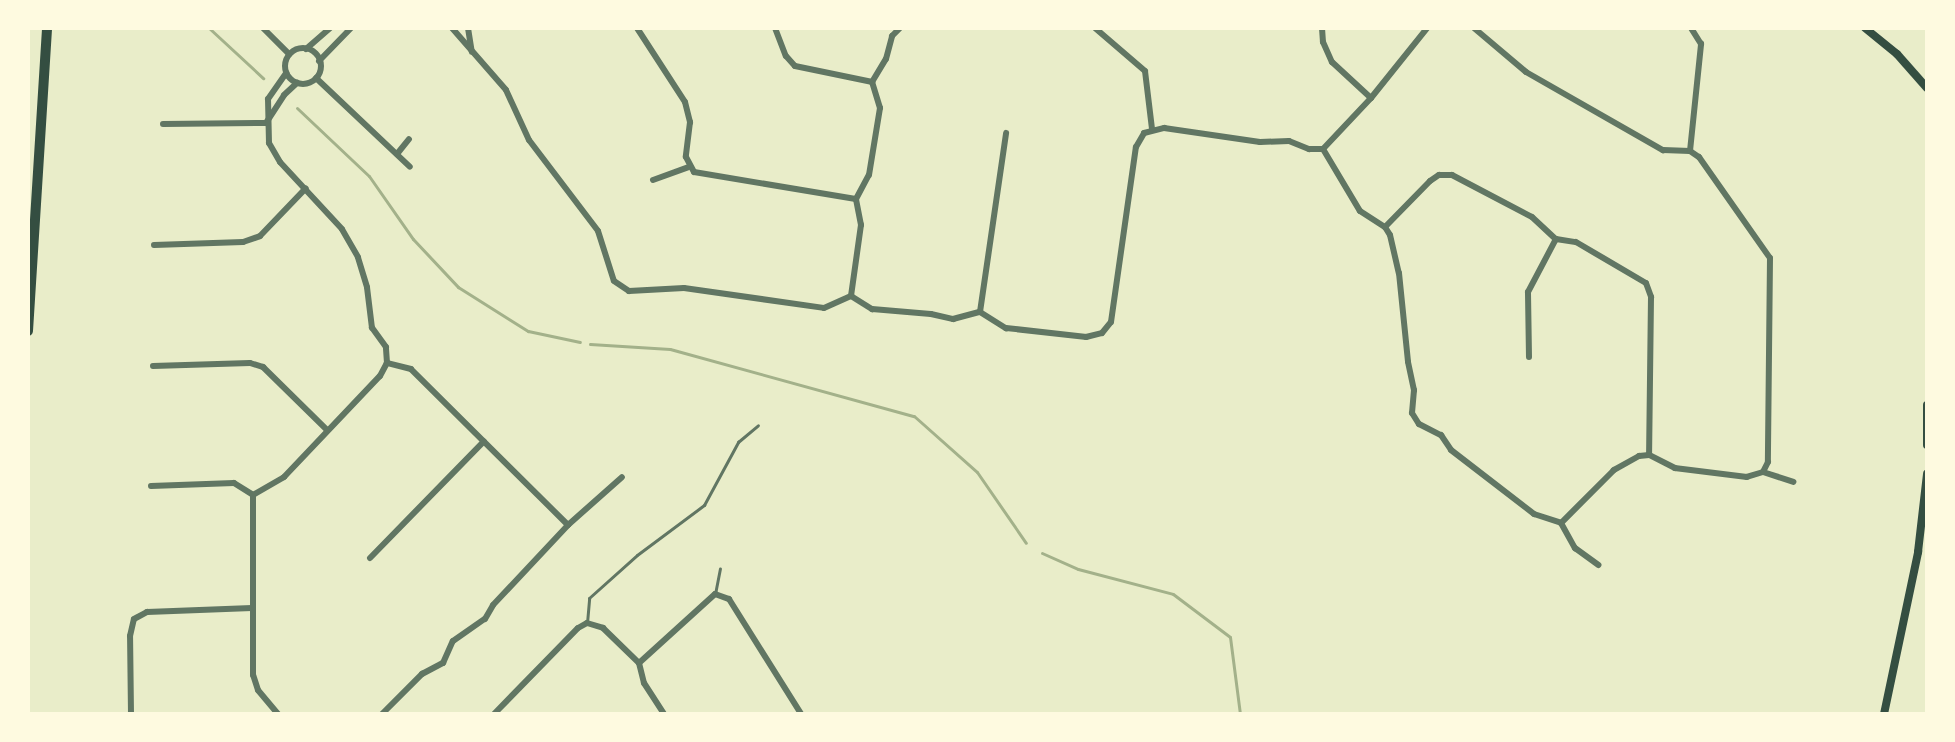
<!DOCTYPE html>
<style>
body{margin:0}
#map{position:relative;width:1955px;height:742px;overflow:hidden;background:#e9edc9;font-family:"Alegreya Sans",sans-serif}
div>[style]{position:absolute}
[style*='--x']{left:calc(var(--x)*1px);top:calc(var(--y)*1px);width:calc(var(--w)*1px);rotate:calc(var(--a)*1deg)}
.stream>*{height:3px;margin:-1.5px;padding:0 1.5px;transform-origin:1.5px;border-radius:1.5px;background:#a3b18a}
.service>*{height:3px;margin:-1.5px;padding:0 1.5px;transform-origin:1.5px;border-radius:1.5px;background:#617663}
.minor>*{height:6px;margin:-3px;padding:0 3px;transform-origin:3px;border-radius:3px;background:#617663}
.minor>.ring{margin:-3px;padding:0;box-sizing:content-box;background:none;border:6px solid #617663;border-radius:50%}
.secondary>*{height:8px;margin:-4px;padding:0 4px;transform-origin:4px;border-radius:4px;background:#344e41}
.motorway>*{height:10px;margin:-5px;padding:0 5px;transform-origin:5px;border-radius:5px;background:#344e41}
span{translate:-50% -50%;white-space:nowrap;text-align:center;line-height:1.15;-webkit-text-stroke:6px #fefae0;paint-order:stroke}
.frame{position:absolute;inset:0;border:30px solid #fefae0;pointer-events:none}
</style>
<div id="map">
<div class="stream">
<i style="--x:209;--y:28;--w:74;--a:42.8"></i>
<i style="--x:297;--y:108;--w:99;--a:43.4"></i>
<i style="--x:369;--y:176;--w:77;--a:55.1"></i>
<i style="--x:413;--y:239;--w:66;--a:46.8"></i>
<i style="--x:458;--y:287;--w:83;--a:32.2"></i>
<i style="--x:528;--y:331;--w:53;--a:11.9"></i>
<i style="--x:590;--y:344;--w:80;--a:3.6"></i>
<i style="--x:670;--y:349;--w:253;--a:15.4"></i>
<i style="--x:914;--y:416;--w:84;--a:41.6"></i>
<i style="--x:977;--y:472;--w:86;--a:55.4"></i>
<i style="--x:1042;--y:553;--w:39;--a:24"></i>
<i style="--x:1078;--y:569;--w:98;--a:14.7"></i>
<i style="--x:1173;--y:594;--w:71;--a:37"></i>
<i style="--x:1230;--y:637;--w:78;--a:82.6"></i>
</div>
<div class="service">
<i style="--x:715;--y:594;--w:26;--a:-79"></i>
<i style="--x:587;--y:623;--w:25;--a:-85"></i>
<i style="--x:589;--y:598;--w:64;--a:-41.9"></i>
<i style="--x:637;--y:555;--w:84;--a:-36.7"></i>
<i style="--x:704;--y:505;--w:72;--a:-61.6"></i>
<i style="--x:738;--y:442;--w:26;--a:-40"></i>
</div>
<div class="minor">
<i style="--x:263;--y:28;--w:37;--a:45"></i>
<i style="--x:452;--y:28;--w:82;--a:48.9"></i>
<i style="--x:506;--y:90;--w:55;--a:65.3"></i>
<i style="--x:529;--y:140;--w:114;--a:52.8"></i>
<i style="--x:598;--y:231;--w:52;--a:72.3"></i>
<i style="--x:614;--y:281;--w:18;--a:34"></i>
<i style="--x:629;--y:291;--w:55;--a:-3.1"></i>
<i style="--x:684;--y:288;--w:141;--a:8.1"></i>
<i style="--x:824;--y:308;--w:30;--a:-24"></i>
<i style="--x:851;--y:296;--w:25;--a:32"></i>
<i style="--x:872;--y:309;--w:59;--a:4.8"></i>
<i style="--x:931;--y:314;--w:23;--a:13"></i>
<i style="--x:953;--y:319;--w:28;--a:-15"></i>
<i style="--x:980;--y:312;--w:31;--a:32"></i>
<i style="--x:1006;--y:328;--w:81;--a:6.4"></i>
<i style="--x:1086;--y:337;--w:16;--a:-14"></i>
<i style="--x:1102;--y:333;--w:14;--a:-51"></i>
<i style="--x:1111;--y:322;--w:177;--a:-81.9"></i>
<i style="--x:1136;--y:147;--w:16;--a:-60"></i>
<i style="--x:1144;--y:133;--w:21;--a:-14"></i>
<i style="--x:1164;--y:128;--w:97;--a:8.3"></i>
<i style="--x:1260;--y:142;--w:29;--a:-2"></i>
<i style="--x:1289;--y:141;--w:22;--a:22"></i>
<i style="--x:1309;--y:149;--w:14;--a:0"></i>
<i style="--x:1323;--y:149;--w:70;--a:-46.7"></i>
<i style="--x:1371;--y:98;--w:90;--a:-51.3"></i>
<i style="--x:468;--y:28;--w:24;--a:81"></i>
<i style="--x:637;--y:28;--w:88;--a:57"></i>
<i style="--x:685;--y:102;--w:21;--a:76"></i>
<i style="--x:690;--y:122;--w:35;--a:97"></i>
<i style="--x:686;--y:157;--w:17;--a:62"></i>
<i style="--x:694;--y:172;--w:164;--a:9.5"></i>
<i style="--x:775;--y:28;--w:30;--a:69"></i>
<i style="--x:786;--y:56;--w:13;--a:48"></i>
<i style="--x:795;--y:66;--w:79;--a:11.7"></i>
<i style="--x:1095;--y:28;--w:66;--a:40.7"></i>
<i style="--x:1145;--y:71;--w:58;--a:83.1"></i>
<i style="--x:1322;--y:28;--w:14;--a:86"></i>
<i style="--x:1323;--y:42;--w:22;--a:66"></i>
<i style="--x:1332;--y:62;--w:53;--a:42.7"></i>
<i style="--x:1474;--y:28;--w:68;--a:40.2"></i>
<i style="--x:1526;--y:72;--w:158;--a:29.7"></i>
<i style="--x:1663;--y:150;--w:27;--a:2"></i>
<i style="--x:1690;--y:151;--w:11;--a:34"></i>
<i style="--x:1699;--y:157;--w:123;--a:54.9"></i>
<i style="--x:1770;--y:258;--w:204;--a:90.6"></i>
<i style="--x:1768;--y:462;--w:11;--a:117"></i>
<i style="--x:1763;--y:472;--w:17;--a:163"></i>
<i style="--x:1747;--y:477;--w:73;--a:-172.9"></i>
<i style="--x:1675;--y:468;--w:29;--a:-153"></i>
<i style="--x:1649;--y:455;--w:10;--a:174"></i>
<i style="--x:1639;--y:456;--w:29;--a:151"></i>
<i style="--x:1614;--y:470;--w:75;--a:135"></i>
<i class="ring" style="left:285px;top:48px;width:30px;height:30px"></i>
<i style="--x:306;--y:49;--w:32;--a:-41"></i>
<i style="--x:319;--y:61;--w:46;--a:-45.9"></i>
<i style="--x:316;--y:78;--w:129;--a:43.4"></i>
<i style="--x:266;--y:123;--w:33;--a:-57"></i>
<i style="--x:284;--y:95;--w:18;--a:-43"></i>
<i style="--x:163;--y:124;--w:103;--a:-0.6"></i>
<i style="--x:1323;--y:149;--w:72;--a:59.2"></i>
<i style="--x:1360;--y:211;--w:30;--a:33"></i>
<i style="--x:1385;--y:227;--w:9;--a:58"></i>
<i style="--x:1390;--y:235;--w:39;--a:77"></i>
<i style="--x:1399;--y:273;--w:89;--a:84.2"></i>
<i style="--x:1408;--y:362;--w:29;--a:78"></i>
<i style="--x:1414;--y:390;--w:23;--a:95"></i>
<i style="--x:1412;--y:413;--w:13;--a:58"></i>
<i style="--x:1419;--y:424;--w:25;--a:27"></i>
<i style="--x:1441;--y:435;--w:18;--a:56"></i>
<i style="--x:1451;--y:450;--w:105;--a:37.6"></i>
<i style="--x:1534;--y:514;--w:28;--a:18"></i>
<i style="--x:1561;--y:523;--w:29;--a:61"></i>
<i style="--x:1575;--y:548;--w:29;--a:36"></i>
<i style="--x:1690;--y:151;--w:108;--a:-84.1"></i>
<i style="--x:1701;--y:44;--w:19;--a:-122"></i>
<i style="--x:397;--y:154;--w:19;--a:-51"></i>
<i style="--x:653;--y:180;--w:37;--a:-20"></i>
<i style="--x:1385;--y:227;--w:64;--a:-45.6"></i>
<i style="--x:1430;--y:181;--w:11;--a:-34"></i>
<i style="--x:1439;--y:175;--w:13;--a:0"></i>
<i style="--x:1452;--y:175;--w:90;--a:27.7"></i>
<i style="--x:1532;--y:217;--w:33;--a:43"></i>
<i style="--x:1556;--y:239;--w:20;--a:9"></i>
<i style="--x:1576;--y:242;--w:81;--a:30.4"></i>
<i style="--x:1646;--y:283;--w:15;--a:70"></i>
<i style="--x:1651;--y:297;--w:158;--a:90.7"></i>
<i style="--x:154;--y:245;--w:89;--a:-1.9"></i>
<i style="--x:243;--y:242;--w:18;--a:-19"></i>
<i style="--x:260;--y:236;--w:66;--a:-46.2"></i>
<i style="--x:851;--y:296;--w:72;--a:-82"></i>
<i style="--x:861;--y:225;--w:26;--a:-101"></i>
<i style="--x:856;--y:199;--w:27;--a:-62"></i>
<i style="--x:869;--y:175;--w:68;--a:-80.7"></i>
<i style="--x:880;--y:108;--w:27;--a:-107"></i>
<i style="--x:872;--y:82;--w:27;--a:-59"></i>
<i style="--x:886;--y:59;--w:24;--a:-75"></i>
<i style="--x:892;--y:36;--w:11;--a:-45"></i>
<i style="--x:980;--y:312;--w:181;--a:-81.7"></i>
<i style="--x:1529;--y:357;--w:65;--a:-90.9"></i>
<i style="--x:1528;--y:292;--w:60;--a:-62.2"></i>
<i style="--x:153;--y:366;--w:97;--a:-1.8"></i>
<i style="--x:250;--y:363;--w:14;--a:17"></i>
<i style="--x:263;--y:367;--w:90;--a:44.5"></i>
<i style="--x:1763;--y:472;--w:32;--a:18"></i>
<i style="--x:151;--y:486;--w:83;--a:-2.1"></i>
<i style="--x:234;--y:483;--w:22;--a:32"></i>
<i style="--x:568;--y:525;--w:72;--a:-41.6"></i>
<i style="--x:370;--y:558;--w:163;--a:-45.7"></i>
<i style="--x:639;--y:663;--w:103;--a:-42.2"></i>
<i style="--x:715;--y:594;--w:15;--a:20"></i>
<i style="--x:729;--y:599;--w:136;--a:57.9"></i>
<i style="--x:131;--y:714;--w:78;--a:-90.7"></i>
<i style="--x:130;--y:636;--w:17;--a:-77"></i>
<i style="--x:134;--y:619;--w:15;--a:-28"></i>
<i style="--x:147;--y:612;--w:105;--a:-2.2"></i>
<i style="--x:278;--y:714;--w:31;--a:-130"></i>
<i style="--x:258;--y:690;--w:16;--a:-108"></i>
<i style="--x:253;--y:675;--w:180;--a:-90"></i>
<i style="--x:253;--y:495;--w:36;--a:-30"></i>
<i style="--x:284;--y:477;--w:139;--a:-46.5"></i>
<i style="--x:380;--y:376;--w:15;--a:-62"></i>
<i style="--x:387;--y:363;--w:16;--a:-94"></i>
<i style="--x:386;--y:347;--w:24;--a:-126"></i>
<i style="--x:372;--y:328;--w:41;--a:-97"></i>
<i style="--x:367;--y:287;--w:31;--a:-107"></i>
<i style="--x:358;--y:257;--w:32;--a:-120"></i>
<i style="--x:342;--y:229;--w:91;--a:-132.8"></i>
<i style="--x:280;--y:162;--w:22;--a:-120"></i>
<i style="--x:269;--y:143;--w:44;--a:-91.3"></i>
<i style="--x:268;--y:99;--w:32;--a:-55"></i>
<i style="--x:382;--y:714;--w:57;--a:-45"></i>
<i style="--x:422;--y:674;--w:24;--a:-28"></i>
<i style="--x:443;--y:663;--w:24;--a:-66"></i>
<i style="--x:453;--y:641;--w:39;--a:-35"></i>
<i style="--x:485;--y:619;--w:16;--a:-60"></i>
<i style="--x:493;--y:605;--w:110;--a:-46.8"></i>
<i style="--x:568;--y:525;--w:221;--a:-135.2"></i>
<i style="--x:411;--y:369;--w:25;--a:-166"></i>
<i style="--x:494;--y:714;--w:120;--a:-45.7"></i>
<i style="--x:578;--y:628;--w:10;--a:-29"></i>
<i style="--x:587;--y:623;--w:17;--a:17"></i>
<i style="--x:603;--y:628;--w:50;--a:44.2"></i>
<i style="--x:639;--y:663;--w:21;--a:76"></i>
<i style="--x:644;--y:683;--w:37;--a:57"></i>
</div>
<div class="secondary">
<i style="--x:1865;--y:28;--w:41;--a:39.1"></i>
<i style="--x:1897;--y:54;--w:45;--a:48.6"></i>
<i style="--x:1927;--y:405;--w:40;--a:90"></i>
<i style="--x:1884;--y:714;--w:166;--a:-78.1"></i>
<i style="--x:1918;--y:552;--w:79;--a:-83.4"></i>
</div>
<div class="motorway">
<i style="--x:28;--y:331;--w:304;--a:-86.4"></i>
</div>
<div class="frame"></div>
</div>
